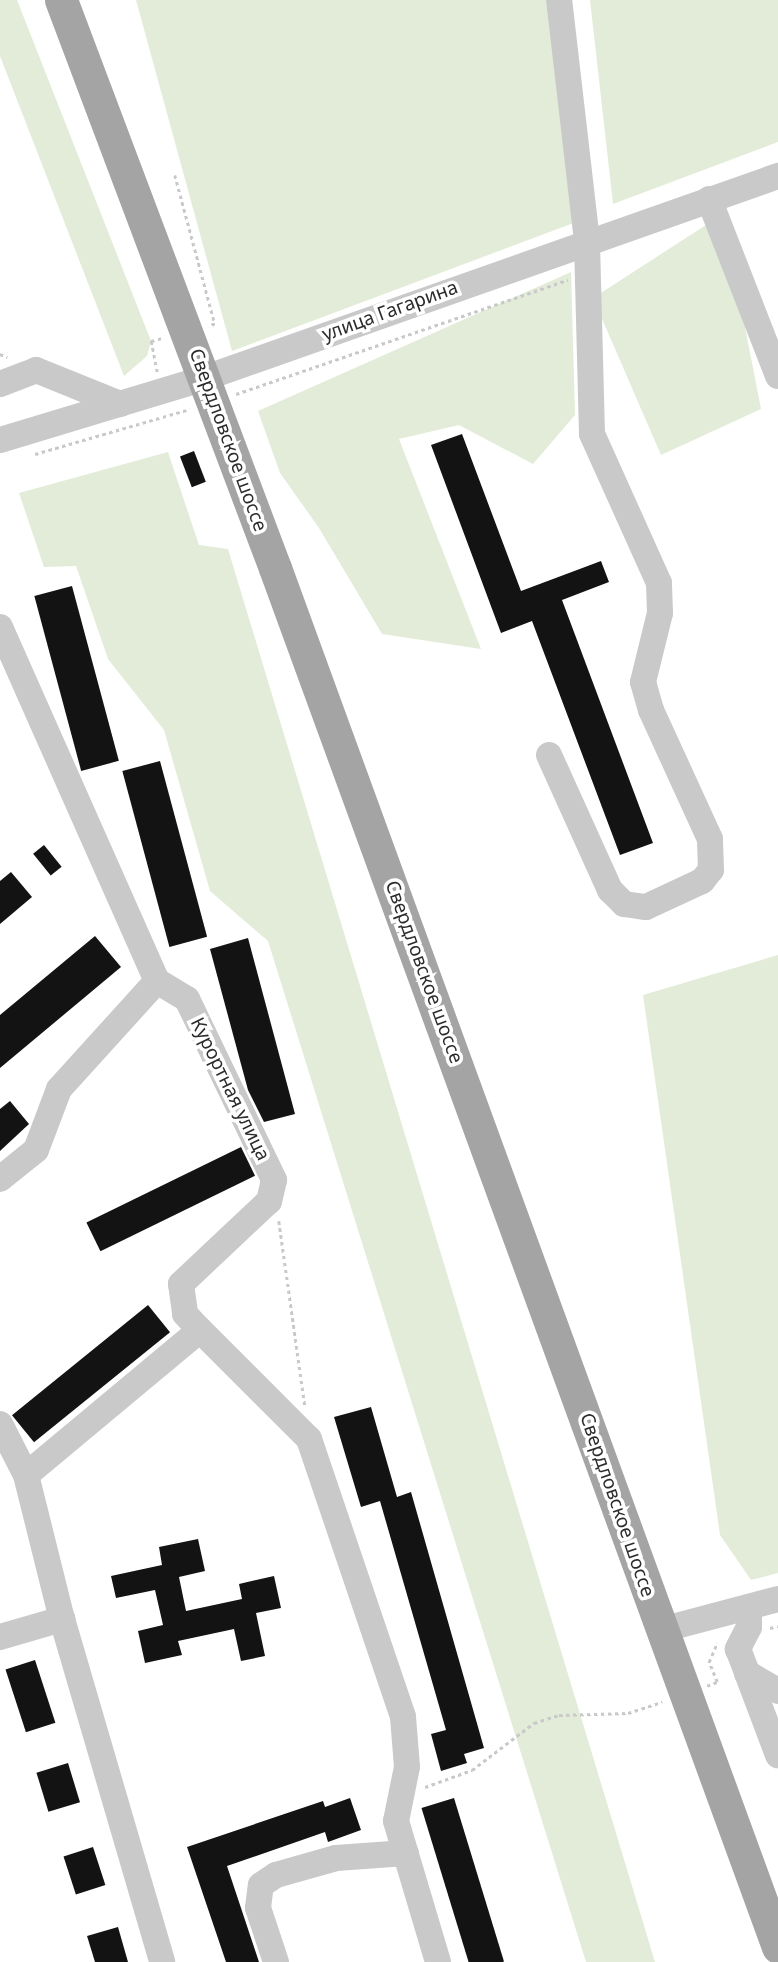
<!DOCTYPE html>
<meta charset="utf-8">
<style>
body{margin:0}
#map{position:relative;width:778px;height:1962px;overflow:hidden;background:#fff;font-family:"Noto Sans",sans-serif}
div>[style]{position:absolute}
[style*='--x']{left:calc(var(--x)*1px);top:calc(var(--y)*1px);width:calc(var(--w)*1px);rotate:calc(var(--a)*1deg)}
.green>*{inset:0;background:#e3ecd8}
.building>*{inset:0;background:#131313;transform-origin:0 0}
.path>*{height:2.5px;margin-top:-1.25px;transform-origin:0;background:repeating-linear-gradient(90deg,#c9c9c9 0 3.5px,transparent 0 7px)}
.minor>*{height:26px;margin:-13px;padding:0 13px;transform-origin:13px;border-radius:13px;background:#c9c9c9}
.major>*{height:33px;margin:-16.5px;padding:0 16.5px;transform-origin:16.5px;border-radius:16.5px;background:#a4a4a4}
span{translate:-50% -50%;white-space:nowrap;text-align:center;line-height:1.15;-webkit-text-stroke:7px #fff;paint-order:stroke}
.street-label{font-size:19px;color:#2c2c2c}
</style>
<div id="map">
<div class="green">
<i style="clip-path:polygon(0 0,17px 0,151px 341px,147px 356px,124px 376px,0 56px)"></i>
<i style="clip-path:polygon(136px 0,549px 0,579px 221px,232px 351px)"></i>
<i style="clip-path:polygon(590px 0,778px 0,778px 142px,613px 204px)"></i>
<i style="clip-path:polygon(723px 214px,761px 409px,661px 455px,593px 298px)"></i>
<i style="clip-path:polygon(571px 272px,575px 415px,533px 464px,459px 425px,399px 439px,481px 649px,382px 634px,319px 528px,280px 473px,258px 411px)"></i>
<i style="clip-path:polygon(168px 452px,199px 545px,228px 549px,655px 1962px,586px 1962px,268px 941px,210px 891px,164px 730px,108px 659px,76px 566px,44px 567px,19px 493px)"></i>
<i style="clip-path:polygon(778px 955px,778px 1573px,751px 1580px,720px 1535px,643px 995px)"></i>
</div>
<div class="building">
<i style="clip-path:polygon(462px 434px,521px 591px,601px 561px,609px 582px,562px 600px,653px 843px,620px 855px,532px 621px,501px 633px,431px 445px)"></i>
<i style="left:194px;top:451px;width:33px;height:15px;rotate:69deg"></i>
<i style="left:72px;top:586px;width:181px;height:39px;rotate:75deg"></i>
<i style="left:160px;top:761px;width:182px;height:39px;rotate:75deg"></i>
<i style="left:44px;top:845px;width:28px;height:14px;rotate:51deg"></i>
<i style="clip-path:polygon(11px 872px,32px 897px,0 924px,0 881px)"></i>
<i style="clip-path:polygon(95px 936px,121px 967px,0 1068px,0 1015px)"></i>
<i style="clip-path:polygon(248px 938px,295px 1114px,264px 1122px,248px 1090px,210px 949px)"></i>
<i style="clip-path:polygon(10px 1101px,29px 1124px,0 1151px,0 1109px)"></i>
<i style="left:241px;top:1147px;width:32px;height:172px;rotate:64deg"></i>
<i style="left:148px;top:1305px;width:35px;height:175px;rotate:51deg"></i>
<i style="clip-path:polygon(371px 1407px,397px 1497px,411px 1492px,484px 1748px,464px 1754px,467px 1763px,441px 1771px,431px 1734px,446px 1730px,380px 1501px,361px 1507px,334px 1417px)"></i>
<i style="clip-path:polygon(198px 1539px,205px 1571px,179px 1577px,186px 1611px,242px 1599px,239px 1584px,274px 1576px,281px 1608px,256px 1613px,265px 1656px,241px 1661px,234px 1629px,178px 1641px,182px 1655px,145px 1663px,138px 1631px,163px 1625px,155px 1590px,116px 1598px,111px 1576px,162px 1565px,159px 1547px)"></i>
<i style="left:35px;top:1660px;width:66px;height:31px;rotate:72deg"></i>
<i style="left:68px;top:1763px;width:41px;height:33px;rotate:73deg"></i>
<i style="clip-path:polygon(350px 1798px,361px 1830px,328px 1842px,325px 1832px,227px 1866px,259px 1962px,226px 1962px,187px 1847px,323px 1801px,325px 1807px)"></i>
<i style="left:454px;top:1798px;width:171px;height:34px;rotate:73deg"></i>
<i style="left:93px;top:1847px;width:40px;height:31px;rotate:72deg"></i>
<i style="clip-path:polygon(118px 1927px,128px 1962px,95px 1962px,87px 1936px)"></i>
</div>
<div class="path">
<i style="--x:175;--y:175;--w:154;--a:75"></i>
<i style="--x:215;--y:324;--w:7;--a:164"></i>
<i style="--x:0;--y:354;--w:8;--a:23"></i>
<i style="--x:157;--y:372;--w:32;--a:-101"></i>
<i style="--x:151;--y:341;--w:11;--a:-15"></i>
<i style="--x:236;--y:394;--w:351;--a:-19"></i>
<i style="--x:35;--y:454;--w:161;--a:-16.2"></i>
<i style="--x:279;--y:1221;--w:186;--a:82"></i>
<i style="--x:770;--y:1628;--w:8;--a:-14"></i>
<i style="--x:707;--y:1686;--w:11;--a:-22"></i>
<i style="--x:717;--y:1682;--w:22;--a:-112"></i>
<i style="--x:709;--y:1662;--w:21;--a:-67"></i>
<i style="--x:425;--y:1787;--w:50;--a:-19.9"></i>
<i style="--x:472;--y:1770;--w:78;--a:-37.2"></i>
<i style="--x:534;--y:1723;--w:26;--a:-18"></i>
<i style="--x:559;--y:1715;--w:69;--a:-1.7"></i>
<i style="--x:628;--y:1713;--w:36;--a:-18"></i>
</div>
<div class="minor">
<i style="--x:709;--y:199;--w:190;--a:68.7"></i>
<i style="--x:0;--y:384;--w:39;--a:-21"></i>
<i style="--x:36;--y:370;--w:91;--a:22"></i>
<i style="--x:0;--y:440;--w:214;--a:-16.8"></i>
<i style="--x:205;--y:378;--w:608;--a:-19.42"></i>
<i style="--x:0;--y:627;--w:387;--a:66.1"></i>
<i style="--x:157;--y:981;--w:35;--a:31"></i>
<i style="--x:187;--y:999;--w:201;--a:64.3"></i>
<i style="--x:274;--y:1180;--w:22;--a:103"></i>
<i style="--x:269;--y:1201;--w:121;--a:136.7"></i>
<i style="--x:181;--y:1284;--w:30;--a:82"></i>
<i style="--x:185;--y:1314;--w:22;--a:47"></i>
<i style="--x:200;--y:1330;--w:226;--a:140.2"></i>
<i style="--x:549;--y:755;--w:148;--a:65.7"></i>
<i style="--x:610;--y:890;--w:20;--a:45"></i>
<i style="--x:624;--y:904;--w:22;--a:8"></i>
<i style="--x:646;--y:907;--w:62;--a:-24.9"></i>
<i style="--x:702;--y:881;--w:14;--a:-51"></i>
<i style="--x:711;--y:870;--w:31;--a:-92"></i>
<i style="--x:710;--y:839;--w:142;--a:-114.6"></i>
<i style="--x:651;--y:710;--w:29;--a:-106"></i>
<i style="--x:643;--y:682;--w:71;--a:-76.2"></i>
<i style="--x:660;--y:613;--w:30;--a:-92"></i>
<i style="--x:659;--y:583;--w:163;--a:-114.2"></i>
<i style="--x:592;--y:434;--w:193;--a:-91.5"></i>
<i style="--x:587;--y:241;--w:243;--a:-96.6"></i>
<i style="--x:0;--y:1179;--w:46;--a:-38.9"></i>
<i style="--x:36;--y:1150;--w:65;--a:-69.3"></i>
<i style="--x:59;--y:1089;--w:146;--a:-47.8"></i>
<i style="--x:200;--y:1330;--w:154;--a:45"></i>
<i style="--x:309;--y:1439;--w:293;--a:71.3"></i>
<i style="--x:403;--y:1717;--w:50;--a:85.4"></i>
<i style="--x:407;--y:1767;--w:55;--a:101.5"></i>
<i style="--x:396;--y:1821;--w:147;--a:73.4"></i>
<i style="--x:0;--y:1424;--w:57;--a:63"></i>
<i style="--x:26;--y:1475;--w:148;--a:76"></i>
<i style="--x:62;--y:1619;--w:357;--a:73.7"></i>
<i style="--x:749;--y:1607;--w:20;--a:90"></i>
<i style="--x:749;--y:1627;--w:25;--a:117"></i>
<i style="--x:738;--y:1649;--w:26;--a:69"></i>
<i style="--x:747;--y:1673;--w:36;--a:30"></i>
<i style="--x:661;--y:1630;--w:121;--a:-14.8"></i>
<i style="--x:0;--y:1637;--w:65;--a:-16.2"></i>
<i style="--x:747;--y:1673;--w:88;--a:69.3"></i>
<i style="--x:276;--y:1962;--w:57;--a:-108.4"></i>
<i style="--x:258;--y:1908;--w:23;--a:-83"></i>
<i style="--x:261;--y:1885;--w:18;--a:-34"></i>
<i style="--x:276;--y:1875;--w:62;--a:-15.8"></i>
<i style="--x:336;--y:1858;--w:70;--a:-4.1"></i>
</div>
<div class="major">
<i style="--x:61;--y:0;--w:607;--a:69.36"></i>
<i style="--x:275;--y:568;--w:1468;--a:69.96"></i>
</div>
<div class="street-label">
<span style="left:390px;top:311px;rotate:-20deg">улица Гагарина</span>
<span style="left:228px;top:440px;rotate:70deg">Свердловское шоссе</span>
<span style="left:424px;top:972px;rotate:70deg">Свердловское шоссе</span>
<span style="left:230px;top:1089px;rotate:64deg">Курортная улица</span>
<span style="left:617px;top:1505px;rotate:71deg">Свердловское шоссе</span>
</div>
</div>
